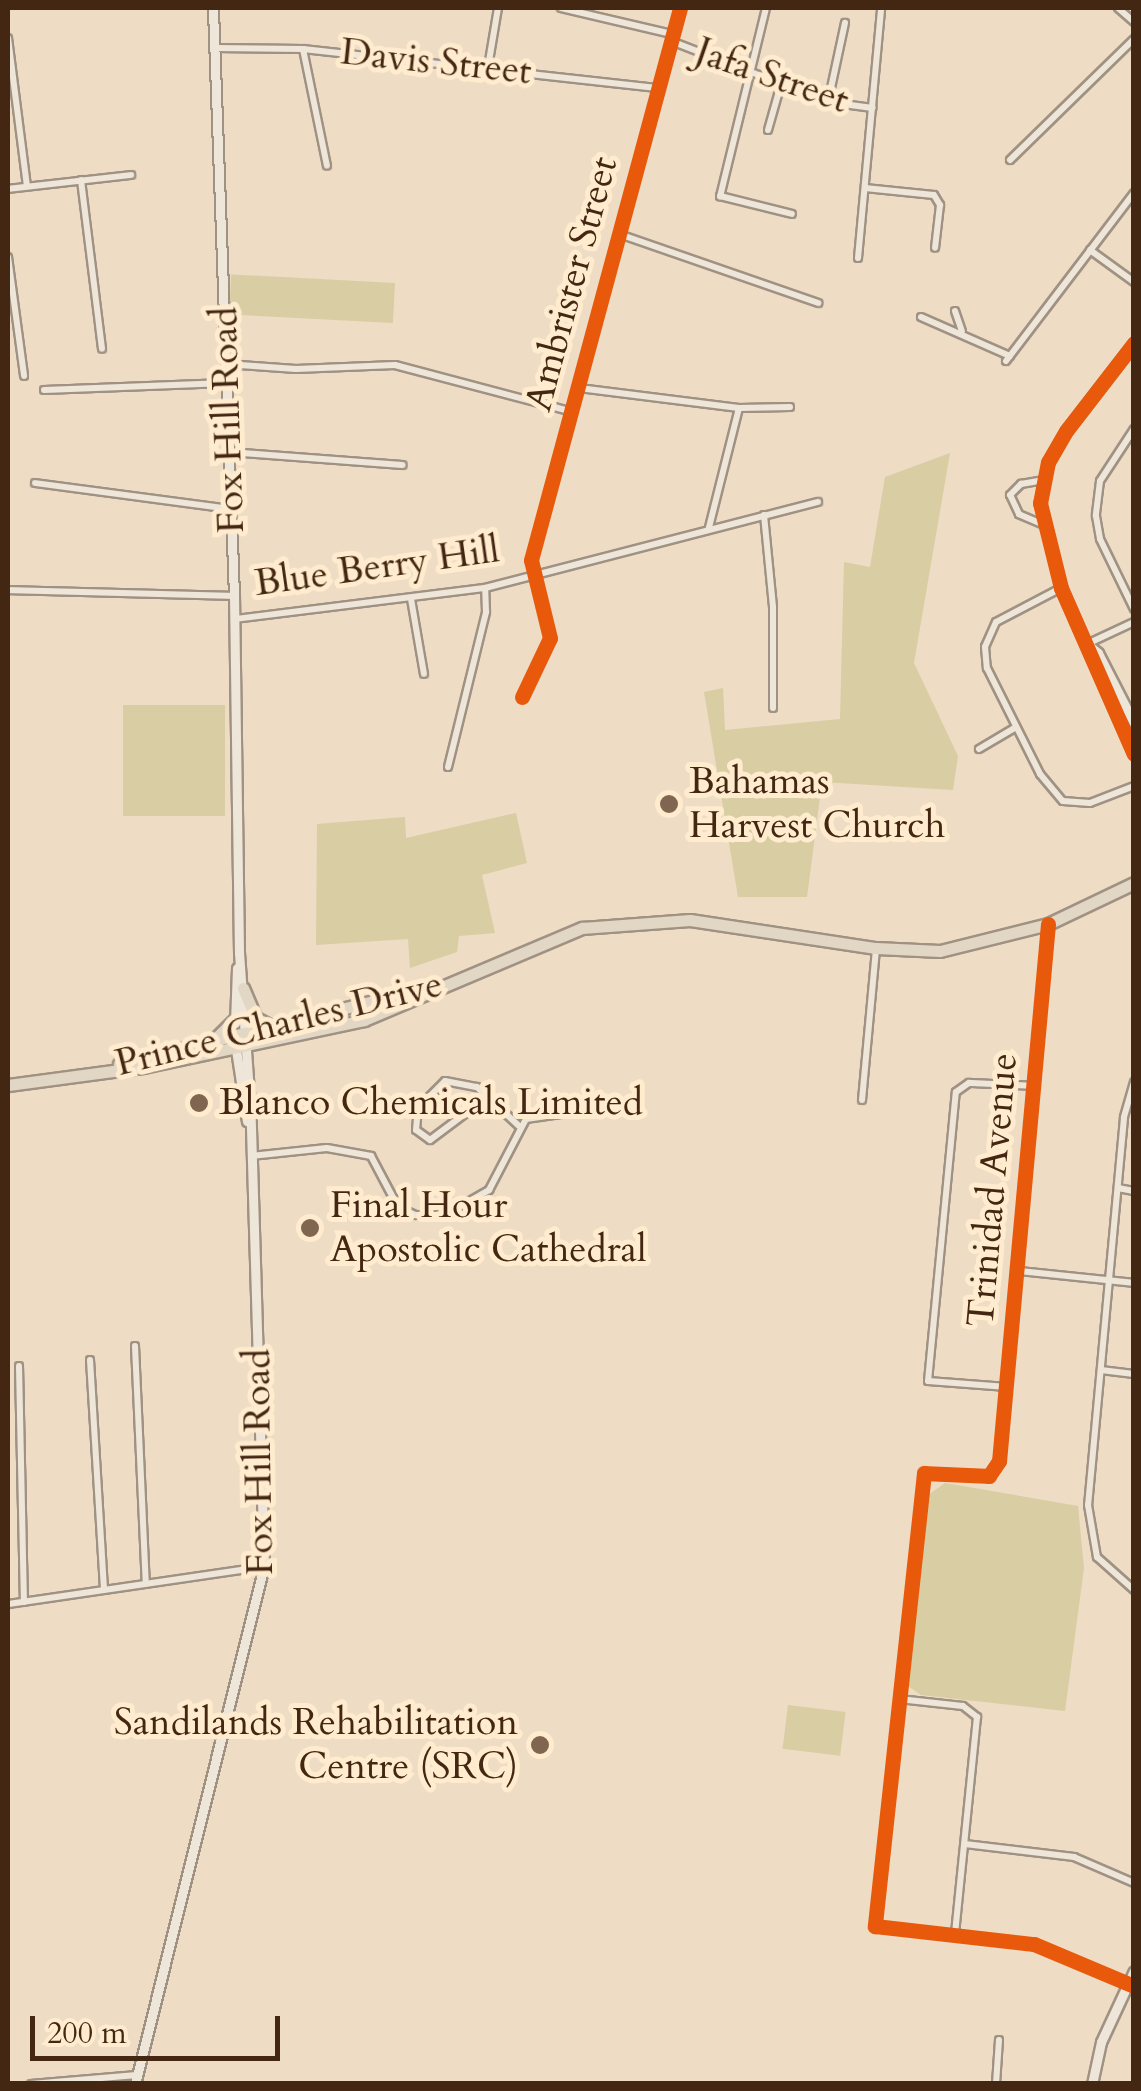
<!DOCTYPE html>
<style>
body{margin:0}
#map{position:relative;width:1141px;height:2091px;overflow:hidden;background:#eedcc4;font-family:Cardo,serif}
div>[style]{position:absolute}
[style*='--x']{left:calc(var(--x)*1px);top:calc(var(--y)*1px);width:calc(var(--w)*1px);rotate:calc(var(--a)*1deg)}
.green>*{inset:0;background:#d9cda3;transform-origin:0 0}
.roads{filter:drop-shadow(2px 0 #a09283) drop-shadow(-2px 0 #a09283) drop-shadow(0 2px #a09283) drop-shadow(0 -2px #a09283)}
.street>*{height:6px;margin:-3px;padding:0 3px;transform-origin:3px;border-radius:3px;background:#efe6da}
.secondary>*{height:9px;margin:-4.5px;padding:0 4.5px;transform-origin:4.5px;border-radius:4.5px;background:#efe6da}
.highway>*{height:11px;margin:-5.5px;padding:0 5.5px;transform-origin:5.5px;border-radius:5.5px;background:#e2d6c5}
.cycleway>*{height:15px;margin:-7.5px;padding:0 7.5px;transform-origin:7.5px;border-radius:7.5px;background:#e8590c}
.dots>*{width:28px;height:28px;translate:-50% -50%;box-sizing:border-box;border:5px solid #ffebce;border-radius:50%}
span{translate:-50% -50%;white-space:nowrap;text-align:center;line-height:1.15;-webkit-text-stroke:10px #ffebce;paint-order:stroke}
.street-label{font-size:38px;color:#442713}
.poi-label{font-size:38px;color:#442713}
.left{translate:0 -50%;text-align:left}
.right{translate:-100% -50%;text-align:right}
.frame{position:absolute;inset:0;border:10px solid #442713;pointer-events:none}
.scale{position:absolute;left:30px;top:2016px;width:250px;height:45px;box-sizing:border-box;border:5px solid #442713;border-top:0;padding-left:12px;font-size:30px;line-height:35px;white-space:nowrap;color:#442713;-webkit-text-stroke:8px #ffebce;paint-order:stroke}
</style>
<div id="map">
<div class="green">
<i style="left:395px;top:283px;width:40px;height:164px;rotate:93deg"></i>
<i style="clip-path:polygon(950px 453px,914px 663px,958px 756px,953px 790px,822px 782px,807px 897px,738px 897px,704px 692px,723px 688px,725px 730px,840px 719px,844px 562px,870px 567px,885px 477px)"></i>
<i style="left:123px;top:705px;width:102px;height:111px"></i>
<i style="clip-path:polygon(516px 813px,527px 863px,482px 875px,495px 933px,459px 936px,457px 952px,410px 968px,408px 939px,316px 945px,317px 824px,405px 817px,406px 838px)"></i>
<i style="clip-path:polygon(945px 1483px,1078px 1506px,1084px 1568px,1065px 1711px,921px 1695px,908px 1686px,928px 1495px)"></i>
<i style="left:788px;top:1705px;width:58px;height:44px;rotate:7deg"></i>
</div>
<div class="roads">
<div class="street">
<i style="--x:561;--y:8;--w:114;--a:13.2"></i>
<i style="--x:766;--y:8;--w:194;--a:103.7"></i>
<i style="--x:720;--y:196;--w:74;--a:14"></i>
<i style="--x:1118;--y:8;--w:21;--a:41"></i>
<i style="--x:8;--y:38;--w:149;--a:82.7"></i>
<i style="--x:671;--y:41;--w:168;--a:21.2"></i>
<i style="--x:828;--y:102;--w:45;--a:7.6"></i>
<i style="--x:215;--y:48;--w:88;--a:0.7"></i>
<i style="--x:303;--y:49;--w:356;--a:6.3"></i>
<i style="--x:303;--y:49;--w:119;--a:78.4"></i>
<i style="--x:488;--y:67;--w:60;--a:-80.4"></i>
<i style="--x:828;--y:102;--w:81;--a:-77.9"></i>
<i style="--x:768;--y:130;--w:48;--a:-74.2"></i>
<i style="--x:1010;--y:160;--w:173;--a:-44.3"></i>
<i style="--x:81;--y:180;--w:170;--a:82.9"></i>
<i style="--x:865;--y:188;--w:69;--a:5.8"></i>
<i style="--x:934;--y:195;--w:12;--a:59"></i>
<i style="--x:940;--y:205;--w:43;--a:96.6"></i>
<i style="--x:8;--y:189;--w:124;--a:-6.5"></i>
<i style="--x:619;--y:234;--w:211;--a:19.1"></i>
<i style="--x:1090;--y:250;--w:54;--a:36"></i>
<i style="--x:8;--y:257;--w:120;--a:82.3"></i>
<i style="--x:858;--y:258;--w:251;--a:-84.7"></i>
<i style="--x:955;--y:311;--w:21;--a:71"></i>
<i style="--x:921;--y:317;--w:97;--a:23.7"></i>
<i style="--x:1006;--y:361;--w:211;--a:-52.7"></i>
<i style="--x:226;--y:364;--w:70;--a:4.1"></i>
<i style="--x:296;--y:369;--w:99;--a:-2.3"></i>
<i style="--x:395;--y:365;--w:184;--a:14.8"></i>
<i style="--x:579;--y:388;--w:161;--a:7.1"></i>
<i style="--x:739;--y:408;--w:123;--a:104.1"></i>
<i style="--x:44;--y:390;--w:182;--a:-2.2"></i>
<i style="--x:739;--y:408;--w:51;--a:-1.1"></i>
<i style="--x:1134;--y:429;--w:62;--a:123.2"></i>
<i style="--x:1100;--y:481;--w:35;--a:97"></i>
<i style="--x:1096;--y:516;--w:23;--a:80"></i>
<i style="--x:1100;--y:539;--w:78;--a:64.1"></i>
<i style="--x:229;--y:452;--w:174;--a:4.3"></i>
<i style="--x:35;--y:483;--w:198;--a:7.6"></i>
<i style="--x:764;--y:515;--w:92;--a:84.4"></i>
<i style="--x:773;--y:607;--w:101;--a:90"></i>
<i style="--x:1042;--y:524;--w:25;--a:-157"></i>
<i style="--x:1019;--y:514;--w:21;--a:-115"></i>
<i style="--x:1010;--y:495;--w:16;--a:-45"></i>
<i style="--x:1021;--y:484;--w:22;--a:-10"></i>
<i style="--x:1061;--y:588;--w:73;--a:152.4"></i>
<i style="--x:996;--y:622;--w:27;--a:114"></i>
<i style="--x:985;--y:647;--w:21;--a:85"></i>
<i style="--x:987;--y:668;--w:119;--a:63.4"></i>
<i style="--x:1040;--y:774;--w:35;--a:50"></i>
<i style="--x:1063;--y:801;--w:27;--a:4"></i>
<i style="--x:1090;--y:803;--w:47;--a:-21.1"></i>
<i style="--x:8;--y:590;--w:226;--a:1.5"></i>
<i style="--x:411;--y:599;--w:76;--a:80.2"></i>
<i style="--x:235;--y:619;--w:252;--a:-7.1"></i>
<i style="--x:485;--y:588;--w:344;--a:-14.5"></i>
<i style="--x:1087;--y:644;--w:52;--a:-25.1"></i>
<i style="--x:522;--y:697;--w:65;--a:-64.6"></i>
<i style="--x:550;--y:638;--w:80;--a:-103.7"></i>
<i style="--x:531;--y:560;--w:572;--a:-74.89"></i>
<i style="--x:979;--y:749;--w:43;--a:-30.7"></i>
<i style="--x:448;--y:767;--w:160;--a:-76.2"></i>
<i style="--x:486;--y:612;--w:24;--a:-92"></i>
<i style="--x:1048;--y:925;--w:538;--a:95.22"></i>
<i style="--x:999;--y:1461;--w:18;--a:124"></i>
<i style="--x:989;--y:1476;--w:65;--a:-177.4"></i>
<i style="--x:924;--y:1473;--w:456;--a:96.2"></i>
<i style="--x:875;--y:1926;--w:160;--a:6.5"></i>
<i style="--x:1034;--y:1944;--w:108;--a:22.8"></i>
<i style="--x:1134;--y:1082;--w:37;--a:106"></i>
<i style="--x:1124;--y:1118;--w:389;--a:95.3"></i>
<i style="--x:1088;--y:1505;--w:53;--a:80.2"></i>
<i style="--x:1097;--y:1557;--w:50;--a:41.7"></i>
<i style="--x:862;--y:1100;--w:153;--a:-84.7"></i>
<i style="--x:492;--y:1106;--w:22;--a:170"></i>
<i style="--x:470;--y:1110;--w:50;--a:143.1"></i>
<i style="--x:430;--y:1140;--w:17;--a:-144"></i>
<i style="--x:416;--y:1130;--w:22;--a:-85"></i>
<i style="--x:418;--y:1108;--w:38;--a:-45"></i>
<i style="--x:445;--y:1081;--w:33;--a:11"></i>
<i style="--x:477;--y:1087;--w:57;--a:42.9"></i>
<i style="--x:251;--y:1156;--w:76;--a:-6"></i>
<i style="--x:327;--y:1148;--w:45;--a:10.3"></i>
<i style="--x:371;--y:1156;--w:58;--a:62.1"></i>
<i style="--x:398;--y:1207;--w:19;--a:25"></i>
<i style="--x:415;--y:1215;--w:30;--a:0"></i>
<i style="--x:445;--y:1215;--w:51;--a:-29.6"></i>
<i style="--x:489;--y:1190;--w:80;--a:-62.5"></i>
<i style="--x:526;--y:1119;--w:42;--a:-8.1"></i>
<i style="--x:1118;--y:1188;--w:16;--a:11"></i>
<i style="--x:1020;--y:1271;--w:115;--a:6"></i>
<i style="--x:135;--y:1346;--w:238;--a:87.4"></i>
<i style="--x:90;--y:1360;--w:230;--a:86.5"></i>
<i style="--x:19;--y:1366;--w:236;--a:88.8"></i>
<i style="--x:1101;--y:1370;--w:33;--a:7"></i>
<i style="--x:1007;--y:1387;--w:79;--a:-175.7"></i>
<i style="--x:928;--y:1381;--w:290;--a:-84.5"></i>
<i style="--x:956;--y:1092;--w:16;--a:-35"></i>
<i style="--x:969;--y:1083;--w:65;--a:2.6"></i>
<i style="--x:8;--y:1604;--w:258;--a:-8.3"></i>
<i style="--x:899;--y:1699;--w:64;--a:6.2"></i>
<i style="--x:963;--y:1706;--w:18;--a:38"></i>
<i style="--x:977;--y:1717;--w:218;--a:95.8"></i>
<i style="--x:965;--y:1844;--w:110;--a:6.8"></i>
<i style="--x:1074;--y:1857;--w:65;--a:23.4"></i>
<i style="--x:31;--y:2084;--w:106;--a:-4.9"></i>
<i style="--x:996;--y:2084;--w:44;--a:-86.1"></i>
</div>
<div class="secondary">
<i style="--x:1134;--y:343;--w:111;--a:127.7"></i>
<i style="--x:1066;--y:431;--w:36;--a:120"></i>
<i style="--x:1048;--y:462;--w:42;--a:101"></i>
<i style="--x:1040;--y:503;--w:88;--a:76.1"></i>
<i style="--x:1061;--y:588;--w:181;--a:66.3"></i>
<i style="--x:1087;--y:644;--w:14;--a:39"></i>
<i style="--x:1098;--y:653;--w:79;--a:62.8"></i>
<i style="--x:235;--y:1023;--w:55;--a:-87.9"></i>
<i style="--x:235;--y:1043;--w:79;--a:81.3"></i>
<i style="--x:135;--y:2084;--w:534;--a:-76.02"></i>
<i style="--x:264;--y:1566;--w:460;--a:-91.7"></i>
<i style="--x:250;--y:1106;--w:153;--a:-94.1"></i>
<i style="--x:239;--y:953;--w:357;--a:-90.8"></i>
<i style="--x:234;--y:596;--w:588;--a:-92.05"></i>
<i style="--x:1092;--y:2084;--w:43;--a:-77.9"></i>
<i style="--x:1101;--y:2042;--w:78;--a:-65.1"></i>
</div>
<div class="highway">
<i style="--x:243;--y:988;--w:33;--a:67"></i>
<i style="--x:256;--y:1018;--w:21;--a:28"></i>
<i style="--x:214;--y:1040;--w:30;--a:-45"></i>
<i style="--x:119;--y:1064;--w:316;--a:-13.9"></i>
<i style="--x:8;--y:1085;--w:136;--a:-7.6"></i>
<i style="--x:143;--y:1067;--w:226;--a:-12"></i>
<i style="--x:364;--y:1020;--w:237;--a:-22.9"></i>
<i style="--x:582;--y:928;--w:108;--a:-4.2"></i>
<i style="--x:690;--y:920;--w:188;--a:8.6"></i>
<i style="--x:876;--y:948;--w:64;--a:2.7"></i>
<i style="--x:940;--y:951;--w:111;--a:-14"></i>
<i style="--x:1048;--y:924;--w:95;--a:-25.5"></i>
</div>
</div>
<div class="cycleway">
<i style="--x:1134;--y:343;--w:111;--a:127.7"></i>
<i style="--x:1066;--y:431;--w:36;--a:120"></i>
<i style="--x:1048;--y:462;--w:42;--a:101"></i>
<i style="--x:1040;--y:503;--w:88;--a:76.1"></i>
<i style="--x:1061;--y:588;--w:181;--a:66.3"></i>
<i style="--x:522;--y:697;--w:65;--a:-64.6"></i>
<i style="--x:550;--y:638;--w:80;--a:-103.7"></i>
<i style="--x:531;--y:560;--w:572;--a:-74.89"></i>
<i style="--x:1048;--y:924;--w:539;--a:95.21"></i>
<i style="--x:999;--y:1461;--w:18;--a:124"></i>
<i style="--x:989;--y:1476;--w:65;--a:-177.4"></i>
<i style="--x:924;--y:1473;--w:456;--a:96.2"></i>
<i style="--x:875;--y:1926;--w:160;--a:6.5"></i>
<i style="--x:1034;--y:1944;--w:108;--a:22.8"></i>
</div>
<div class="dots">
<i style="left:669px;top:804px;background:#806651"></i>
<i style="left:199px;top:1103px;background:#806651"></i>
<i style="left:310px;top:1228px;background:#806651"></i>
<i style="left:540px;top:1745px;background:#806651"></i>
</div>
<div class="street-label">
<span style="left:436px;top:62px;rotate:6deg">Davis Street</span>
<span style="left:772px;top:76px;rotate:19deg">Jafa Street</span>
<span style="left:572px;top:284px;rotate:-75deg">Ambrister Street</span>
<span style="left:228px;top:420px;rotate:-92deg">Fox Hill Road</span>
<span style="left:377px;top:567px;rotate:-8deg">Blue Berry Hill</span>
<span style="left:279px;top:1024px;rotate:-14deg">Prince Charles Drive</span>
<span style="left:993px;top:1190px;rotate:-85deg">Trinidad Avenue</span>
<span style="left:259px;top:1462px;rotate:-91deg">Fox Hill Road</span>
</div>
<div class="poi-label">
<span class="left" style="left:689px;top:804px">Bahamas<br>Harvest Church</span>
<span class="left" style="left:219px;top:1103px">Blanco Chemicals Limited</span>
<span class="left" style="left:330px;top:1228px">Final Hour<br>Apostolic Cathedral</span>
<span class="right" style="left:518px;top:1745px">Sandilands Rehabilitation<br>Centre (SRC)</span>
</div>
<div class="frame"></div>
<div class="scale">200 m</div>
</div>
